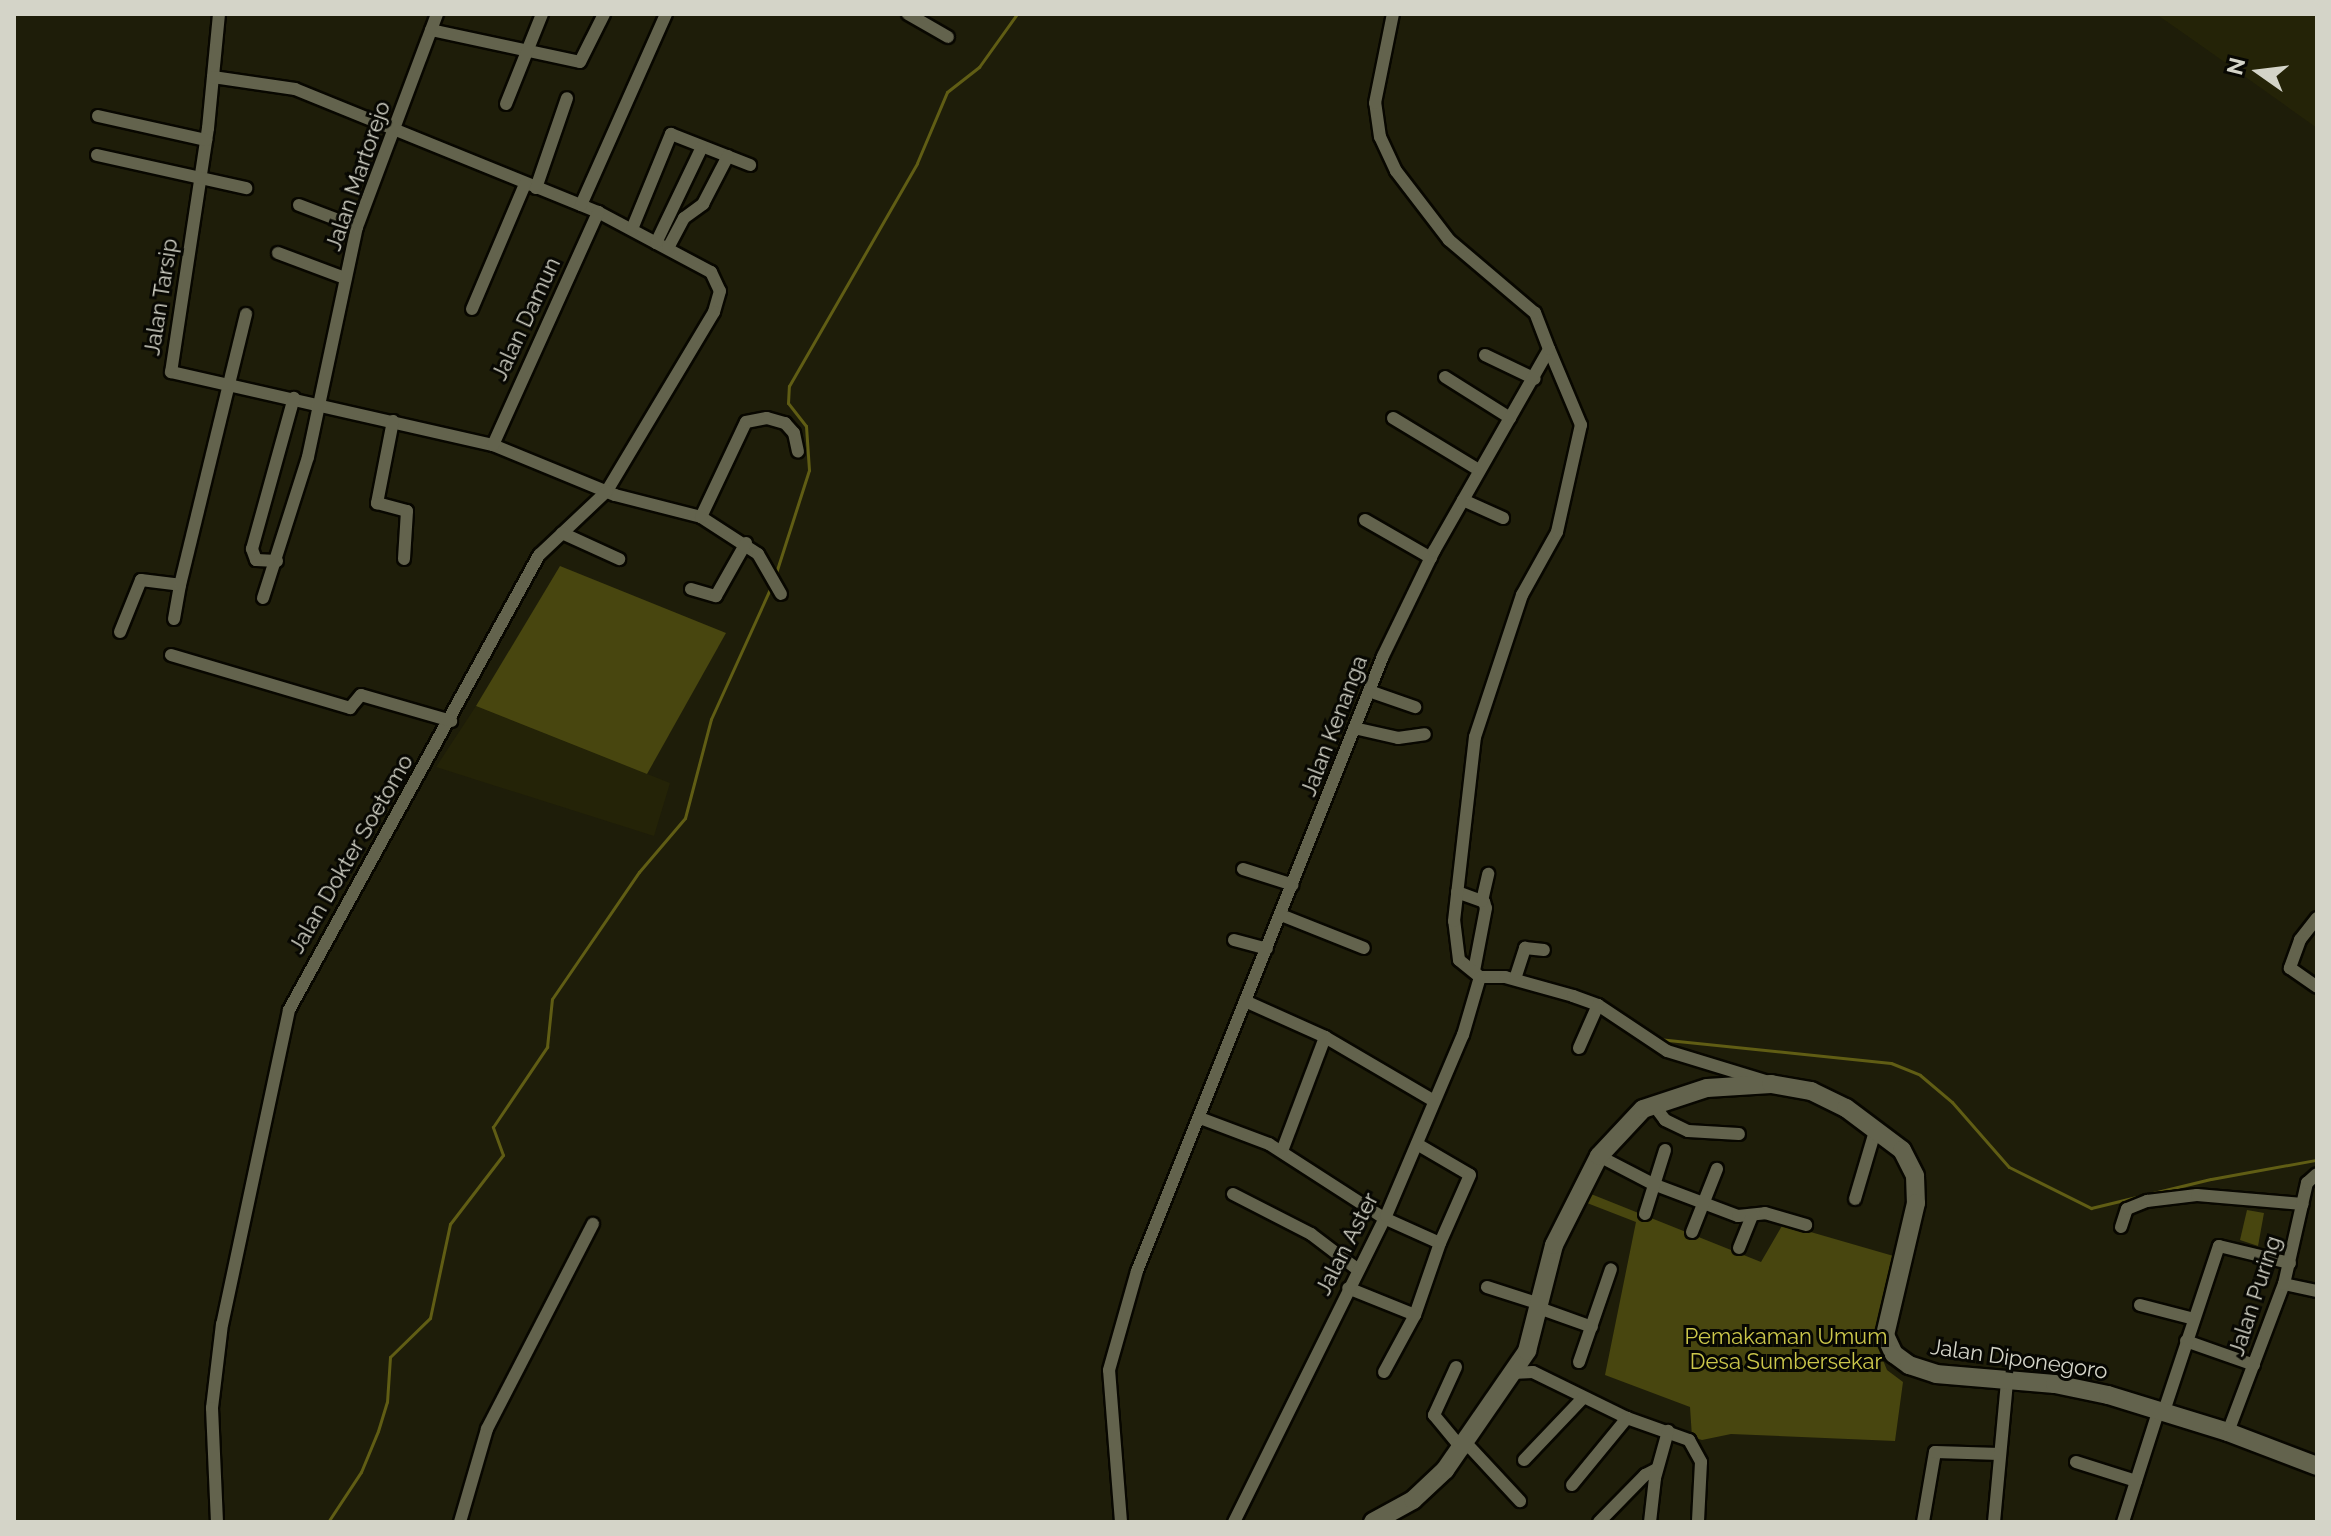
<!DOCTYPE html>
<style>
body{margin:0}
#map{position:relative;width:2331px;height:1536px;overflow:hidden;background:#1e1d09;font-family:Raleway,sans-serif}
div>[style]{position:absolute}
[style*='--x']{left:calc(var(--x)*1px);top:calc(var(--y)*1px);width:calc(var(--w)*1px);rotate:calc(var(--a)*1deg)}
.built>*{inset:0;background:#242307}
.green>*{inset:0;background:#48460f}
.stream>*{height:3px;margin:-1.5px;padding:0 1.5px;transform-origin:1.5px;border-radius:1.5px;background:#605d14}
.roads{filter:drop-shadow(2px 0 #080700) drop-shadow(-2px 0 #080700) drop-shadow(0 2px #080700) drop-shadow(0 -2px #080700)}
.street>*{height:12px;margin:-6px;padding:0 6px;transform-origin:6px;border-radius:6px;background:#63634d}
.secondary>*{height:18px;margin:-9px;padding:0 9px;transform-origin:9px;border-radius:9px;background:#63634d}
span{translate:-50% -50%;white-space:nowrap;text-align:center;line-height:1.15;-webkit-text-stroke:6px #070702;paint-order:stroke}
.street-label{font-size:22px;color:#d4d4c8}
.park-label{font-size:22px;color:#ccc74b}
.frame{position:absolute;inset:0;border:16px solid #d4d4c8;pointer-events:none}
.north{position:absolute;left:2219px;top:32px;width:80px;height:80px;-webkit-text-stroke:6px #070702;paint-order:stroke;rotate:284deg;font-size:22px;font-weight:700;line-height:32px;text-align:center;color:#d4d4c8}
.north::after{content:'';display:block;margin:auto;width:28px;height:36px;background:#d4d4c8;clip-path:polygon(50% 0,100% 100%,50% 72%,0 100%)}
</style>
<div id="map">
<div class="built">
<i style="clip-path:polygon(2156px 14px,2317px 14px,2317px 128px,2206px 49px)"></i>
<i style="clip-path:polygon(476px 706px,670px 783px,654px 836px,436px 767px)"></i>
</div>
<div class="green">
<i style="clip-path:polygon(560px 566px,726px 633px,647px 774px,476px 706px)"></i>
<i style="clip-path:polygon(1591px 1194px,1761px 1262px,1783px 1224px,1897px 1257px,1876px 1343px,1887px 1370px,1903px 1382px,1895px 1441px,1731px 1434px,1702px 1440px,1692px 1437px,1690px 1407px,1605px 1375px,1636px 1222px,1587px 1203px)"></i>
<i style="clip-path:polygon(2247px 1210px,2264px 1213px,2258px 1246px,2240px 1240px)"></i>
</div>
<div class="stream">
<i style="--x:775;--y:576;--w:111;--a:-72.2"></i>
<i style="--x:809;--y:470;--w:44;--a:-93.9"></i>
<i style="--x:806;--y:426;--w:29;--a:-128"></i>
<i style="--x:788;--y:403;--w:17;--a:-87"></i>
<i style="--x:789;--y:386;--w:257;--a:-60.1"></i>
<i style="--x:917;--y:163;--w:77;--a:-67.1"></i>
<i style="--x:947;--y:92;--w:41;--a:-38"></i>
<i style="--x:979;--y:67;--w:65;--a:-54.4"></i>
<i style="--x:1658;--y:1039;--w:234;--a:5.9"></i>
<i style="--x:1891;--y:1063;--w:31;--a:22"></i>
<i style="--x:1920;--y:1075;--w:42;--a:40.2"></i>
<i style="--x:1952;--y:1102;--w:86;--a:48.8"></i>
<i style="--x:2009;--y:1167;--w:92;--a:26.6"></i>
<i style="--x:2091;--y:1208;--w:123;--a:-13.6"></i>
<i style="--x:2211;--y:1179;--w:107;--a:-10.3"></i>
<i style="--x:328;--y:1522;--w:60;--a:-56.6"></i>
<i style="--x:361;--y:1472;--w:44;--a:-67.5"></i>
<i style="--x:378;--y:1431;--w:30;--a:-73"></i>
<i style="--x:387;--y:1402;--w:45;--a:-86.2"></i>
<i style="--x:390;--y:1357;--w:56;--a:-44.3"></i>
<i style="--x:430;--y:1318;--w:96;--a:-78"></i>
<i style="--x:450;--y:1224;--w:87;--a:-52.5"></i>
<i style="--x:503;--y:1155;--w:30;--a:-110"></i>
<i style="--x:493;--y:1127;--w:97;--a:-56"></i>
<i style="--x:547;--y:1047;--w:48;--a:-84.1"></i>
<i style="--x:552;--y:999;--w:154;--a:-55.6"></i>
<i style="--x:639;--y:872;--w:71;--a:-49.6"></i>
<i style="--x:685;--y:818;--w:102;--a:-75.3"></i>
<i style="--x:711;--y:719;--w:145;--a:-65.6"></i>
</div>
<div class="roads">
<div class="street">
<i style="--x:219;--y:14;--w:115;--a:95.5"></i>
<i style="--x:208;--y:128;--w:247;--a:98.6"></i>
<i style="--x:171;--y:372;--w:330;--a:12.8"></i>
<i style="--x:493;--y:445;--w:132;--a:22.3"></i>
<i style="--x:615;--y:495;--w:89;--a:14.3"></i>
<i style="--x:701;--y:517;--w:68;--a:33"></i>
<i style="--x:758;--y:554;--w:46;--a:60.1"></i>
<i style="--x:908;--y:14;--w:46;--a:29.9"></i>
<i style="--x:431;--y:30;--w:152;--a:12.1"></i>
<i style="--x:580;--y:62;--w:54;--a:-63.4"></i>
<i style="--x:213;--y:77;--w:83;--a:8.3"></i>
<i style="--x:295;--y:89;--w:327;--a:22.1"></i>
<i style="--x:598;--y:212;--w:128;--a:28"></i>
<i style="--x:711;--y:272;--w:21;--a:65"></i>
<i style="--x:720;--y:291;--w:22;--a:106"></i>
<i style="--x:714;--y:312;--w:209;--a:120.9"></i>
<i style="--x:607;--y:491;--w:93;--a:136.7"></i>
<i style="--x:539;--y:555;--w:519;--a:118.79"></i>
<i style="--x:289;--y:1010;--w:321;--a:102"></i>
<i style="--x:222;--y:1324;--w:85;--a:96.8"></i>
<i style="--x:212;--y:1408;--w:114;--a:87.5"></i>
<i style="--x:506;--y:104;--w:97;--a:-68.2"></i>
<i style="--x:98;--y:116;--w:111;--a:12.5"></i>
<i style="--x:97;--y:155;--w:153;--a:12.5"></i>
<i style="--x:536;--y:188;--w:95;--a:-71"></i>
<i style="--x:299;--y:205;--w:62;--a:20.8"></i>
<i style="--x:581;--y:205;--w:209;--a:-66"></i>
<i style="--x:632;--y:229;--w:103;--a:-67.7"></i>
<i style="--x:671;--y:134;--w:85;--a:21.4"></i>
<i style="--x:656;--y:243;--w:106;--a:-64.4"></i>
<i style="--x:668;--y:248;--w:34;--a:-62"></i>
<i style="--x:684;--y:218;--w:24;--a:-36"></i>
<i style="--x:703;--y:204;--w:54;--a:-62.5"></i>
<i style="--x:278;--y:253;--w:72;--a:20.5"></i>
<i style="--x:472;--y:309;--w:136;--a:-67"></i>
<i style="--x:1485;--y:355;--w:55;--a:25.6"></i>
<i style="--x:1445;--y:377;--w:77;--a:32.2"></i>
<i style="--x:1393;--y:418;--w:100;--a:31.2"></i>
<i style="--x:393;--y:421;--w:84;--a:101"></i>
<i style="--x:377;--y:503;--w:31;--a:15"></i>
<i style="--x:407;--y:511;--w:48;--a:93.6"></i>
<i style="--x:493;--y:445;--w:256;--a:-65.7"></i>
<i style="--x:1463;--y:500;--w:44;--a:24.2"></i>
<i style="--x:701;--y:517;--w:105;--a:-64.7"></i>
<i style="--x:746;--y:422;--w:21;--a:-11"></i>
<i style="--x:767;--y:418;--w:19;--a:16"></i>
<i style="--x:785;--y:423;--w:13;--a:48"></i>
<i style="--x:794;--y:433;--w:19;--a:78"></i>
<i style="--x:1365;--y:520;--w:76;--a:29.9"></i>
<i style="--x:562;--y:533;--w:63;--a:24.5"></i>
<i style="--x:277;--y:561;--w:21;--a:-177"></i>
<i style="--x:256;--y:560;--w:12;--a:-110"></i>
<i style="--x:252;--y:549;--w:157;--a:-74.5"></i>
<i style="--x:691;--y:589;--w:26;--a:16"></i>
<i style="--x:716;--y:596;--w:61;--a:-60.5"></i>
<i style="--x:263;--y:598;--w:148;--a:-72.3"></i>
<i style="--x:308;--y:457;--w:235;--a:-78"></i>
<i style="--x:357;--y:227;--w:228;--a:-69.4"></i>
<i style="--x:174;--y:619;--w:35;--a:-80"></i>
<i style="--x:120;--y:632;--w:56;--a:-68"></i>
<i style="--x:141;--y:580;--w:39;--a:7"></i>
<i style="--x:180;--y:585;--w:279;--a:-76.3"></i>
<i style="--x:171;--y:655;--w:187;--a:16.5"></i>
<i style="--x:350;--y:708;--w:17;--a:-50"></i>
<i style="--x:361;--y:695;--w:94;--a:16.1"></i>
<i style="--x:1369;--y:691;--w:49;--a:19.2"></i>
<i style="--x:1354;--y:728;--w:45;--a:12.8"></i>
<i style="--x:1398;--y:738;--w:27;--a:-8"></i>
<i style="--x:1243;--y:869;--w:52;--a:17.7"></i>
<i style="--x:1457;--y:892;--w:29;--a:20"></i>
<i style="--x:1484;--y:902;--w:6;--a:72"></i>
<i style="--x:1486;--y:908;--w:64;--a:100.8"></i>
<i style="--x:1482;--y:901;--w:28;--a:-77"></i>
<i style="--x:1281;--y:915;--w:89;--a:21.7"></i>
<i style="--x:2317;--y:918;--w:28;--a:128"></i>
<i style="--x:2300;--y:940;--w:30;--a:110"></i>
<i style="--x:2290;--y:968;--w:33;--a:35"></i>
<i style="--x:1234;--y:940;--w:34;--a:15"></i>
<i style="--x:1480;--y:977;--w:27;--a:-141"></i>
<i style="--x:1459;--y:960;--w:39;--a:-97"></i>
<i style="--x:1454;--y:921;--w:185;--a:-83.5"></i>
<i style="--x:1475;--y:737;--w:150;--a:-71.7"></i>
<i style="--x:1522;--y:595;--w:72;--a:-60.9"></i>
<i style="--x:1557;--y:532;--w:110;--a:-77.4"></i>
<i style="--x:1581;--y:425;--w:82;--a:-112.8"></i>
<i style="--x:1480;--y:977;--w:25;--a:0"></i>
<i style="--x:1505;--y:977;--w:71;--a:15.6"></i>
<i style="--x:1573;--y:996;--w:27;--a:20"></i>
<i style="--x:1598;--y:1005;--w:83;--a:33.7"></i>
<i style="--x:1667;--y:1051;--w:102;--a:17"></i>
<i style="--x:1515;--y:979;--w:33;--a:-72"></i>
<i style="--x:1525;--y:948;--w:19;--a:6"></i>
<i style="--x:1245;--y:1001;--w:88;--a:24.2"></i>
<i style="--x:1325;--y:1037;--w:126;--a:30.4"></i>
<i style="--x:1579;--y:1048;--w:47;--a:-66.2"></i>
<i style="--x:1653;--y:1104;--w:20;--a:53"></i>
<i style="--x:1665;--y:1120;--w:25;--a:26"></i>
<i style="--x:1688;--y:1131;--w:51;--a:3.4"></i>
<i style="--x:1200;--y:1118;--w:74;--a:20.6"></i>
<i style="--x:1269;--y:1144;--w:137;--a:32.8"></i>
<i style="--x:1384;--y:1218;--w:61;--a:24.1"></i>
<i style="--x:1440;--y:1243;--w:76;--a:109.1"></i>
<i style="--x:1415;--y:1315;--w:72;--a:-158.1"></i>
<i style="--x:1417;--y:1144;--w:61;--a:30.3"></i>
<i style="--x:1470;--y:1175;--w:74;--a:113.8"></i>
<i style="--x:1282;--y:1151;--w:122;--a:-69.3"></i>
<i style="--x:1599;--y:1156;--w:61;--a:27.4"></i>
<i style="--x:1653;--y:1184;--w:91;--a:20.6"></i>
<i style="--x:1738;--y:1216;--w:27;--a:-6"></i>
<i style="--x:1765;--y:1213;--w:43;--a:16.3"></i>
<i style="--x:1233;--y:1194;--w:88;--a:27.1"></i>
<i style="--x:1311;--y:1234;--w:58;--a:37.3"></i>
<i style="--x:1855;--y:1199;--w:74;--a:-73.5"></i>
<i style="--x:1645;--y:1214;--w:67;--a:-72.6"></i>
<i style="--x:2121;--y:1227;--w:19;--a:-72"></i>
<i style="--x:2127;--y:1209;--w:22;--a:-22"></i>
<i style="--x:2147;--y:1201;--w:50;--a:-6.8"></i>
<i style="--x:2197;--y:1195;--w:106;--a:4.9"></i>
<i style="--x:1692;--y:1232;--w:68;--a:-68.4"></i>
<i style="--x:1739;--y:1248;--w:35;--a:-68"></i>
<i style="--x:2284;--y:1284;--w:34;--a:12"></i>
<i style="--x:1487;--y:1287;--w:56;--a:17.8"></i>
<i style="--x:2140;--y:1305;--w:56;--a:14.5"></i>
<i style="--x:1539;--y:1308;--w:56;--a:19.7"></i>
<i style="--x:2186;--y:1341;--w:72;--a:19.4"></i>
<i style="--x:1579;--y:1362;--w:98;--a:-71"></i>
<i style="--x:1456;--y:1367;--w:53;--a:114.6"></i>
<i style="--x:1434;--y:1415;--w:45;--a:50.4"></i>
<i style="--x:1384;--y:1372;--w:65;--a:-61.5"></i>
<i style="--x:1512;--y:1373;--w:21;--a:-3"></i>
<i style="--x:1533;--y:1372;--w:105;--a:26.1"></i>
<i style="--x:1627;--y:1418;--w:66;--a:19.5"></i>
<i style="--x:1689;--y:1440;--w:25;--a:61"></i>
<i style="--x:1701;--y:1462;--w:60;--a:92.9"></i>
<i style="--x:2164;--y:1411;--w:174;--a:-71.6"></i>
<i style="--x:2219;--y:1246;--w:73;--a:13.5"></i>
<i style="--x:2228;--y:1432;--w:158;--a:-69.3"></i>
<i style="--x:2284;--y:1284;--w:104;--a:-77.2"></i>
<i style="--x:2307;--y:1183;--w:13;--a:-42"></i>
<i style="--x:1467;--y:1444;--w:78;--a:47.1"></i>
<i style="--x:1524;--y:1460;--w:86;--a:-46.4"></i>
<i style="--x:2076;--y:1462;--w:63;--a:17.6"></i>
<i style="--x:1572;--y:1485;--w:87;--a:-50.6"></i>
<i style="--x:460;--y:1522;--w:97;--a:-73.8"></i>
<i style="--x:487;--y:1429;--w:231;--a:-62.7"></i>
<i style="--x:1121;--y:1522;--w:152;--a:-94.5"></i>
<i style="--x:1109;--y:1370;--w:103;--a:-74.2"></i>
<i style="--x:1137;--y:1271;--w:662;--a:-68.2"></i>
<i style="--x:1383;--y:656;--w:117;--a:-64.1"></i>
<i style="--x:1434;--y:551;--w:232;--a:-60.3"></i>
<i style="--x:1549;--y:349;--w:39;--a:-111"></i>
<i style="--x:1535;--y:313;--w:113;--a:-139.7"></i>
<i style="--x:1449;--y:240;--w:87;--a:-127.5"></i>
<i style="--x:1396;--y:171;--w:38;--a:-115"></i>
<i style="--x:1380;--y:137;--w:34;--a:-98"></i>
<i style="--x:1375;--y:103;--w:91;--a:-78.6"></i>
<i style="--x:1234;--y:1522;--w:342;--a:-63.6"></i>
<i style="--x:1386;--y:1216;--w:197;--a:-67"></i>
<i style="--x:1463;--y:1035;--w:60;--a:-73.7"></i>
<i style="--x:1599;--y:1522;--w:66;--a:-45.6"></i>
<i style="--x:1645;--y:1475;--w:13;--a:-27"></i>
<i style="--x:1650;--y:1522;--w:44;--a:-83.5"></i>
<i style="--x:1655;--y:1478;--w:49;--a:-74.5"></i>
<i style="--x:1923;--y:1522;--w:71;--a:-80.3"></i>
<i style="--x:1935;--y:1452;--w:65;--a:1.8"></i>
<i style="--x:1994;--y:1522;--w:142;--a:-84.7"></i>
<i style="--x:2123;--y:1522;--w:119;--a:-72.3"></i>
</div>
<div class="secondary">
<i style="--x:1373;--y:1522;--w:46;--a:-28.8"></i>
<i style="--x:1413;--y:1500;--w:44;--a:-43.2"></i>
<i style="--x:1445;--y:1470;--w:145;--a:-55.4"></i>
<i style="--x:1527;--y:1351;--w:109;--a:-75.7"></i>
<i style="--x:1554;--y:1245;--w:100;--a:-63.2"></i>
<i style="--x:1599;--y:1156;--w:64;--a:-46.9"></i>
<i style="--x:1643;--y:1109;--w:67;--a:-18.2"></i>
<i style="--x:1707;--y:1088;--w:64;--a:-3.6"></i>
<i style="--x:1771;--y:1084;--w:41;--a:9.9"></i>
<i style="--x:1811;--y:1091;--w:39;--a:26"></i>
<i style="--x:1846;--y:1108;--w:70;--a:36.9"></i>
<i style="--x:1902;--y:1150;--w:29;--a:63"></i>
<i style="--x:1915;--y:1176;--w:27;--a:88"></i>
<i style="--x:1916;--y:1203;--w:136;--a:103.2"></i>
<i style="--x:1885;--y:1335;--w:21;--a:65"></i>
<i style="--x:1894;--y:1354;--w:19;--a:36"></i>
<i style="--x:1909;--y:1365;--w:28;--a:18"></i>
<i style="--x:1936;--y:1374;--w:119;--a:4.8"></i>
<i style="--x:2055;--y:1384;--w:54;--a:11.7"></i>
<i style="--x:2108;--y:1395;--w:126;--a:17.1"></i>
<i style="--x:2228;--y:1432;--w:95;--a:20.9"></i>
</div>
</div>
<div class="street-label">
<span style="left:358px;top:176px;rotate:-71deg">Jalan Martorejo</span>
<span style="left:161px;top:297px;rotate:-81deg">Jalan Tarsip</span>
<span style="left:526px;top:319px;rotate:-65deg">Jalan Damun</span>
<span style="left:1334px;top:726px;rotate:-69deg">Jalan Kenanga</span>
<span style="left:351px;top:854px;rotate:-60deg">Jalan Dokter Soetomo</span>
<span style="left:1347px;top:1244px;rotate:-63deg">Jalan Aster</span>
<span style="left:2255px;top:1296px;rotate:-72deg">Jalan Puring</span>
<span style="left:2019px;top:1359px;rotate:8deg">Jalan Diponegoro</span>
</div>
<div class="park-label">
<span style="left:1786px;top:1349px">Pemakaman Umum<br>Desa Sumbersekar</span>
</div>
<div class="frame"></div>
<div class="north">N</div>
</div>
